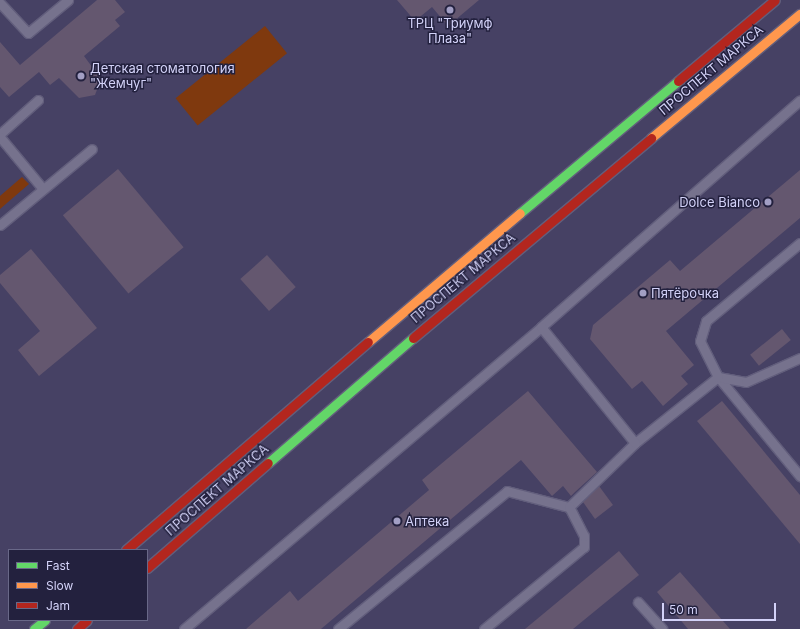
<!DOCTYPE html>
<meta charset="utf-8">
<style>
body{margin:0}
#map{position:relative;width:800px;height:629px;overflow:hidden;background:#464164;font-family:Inter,sans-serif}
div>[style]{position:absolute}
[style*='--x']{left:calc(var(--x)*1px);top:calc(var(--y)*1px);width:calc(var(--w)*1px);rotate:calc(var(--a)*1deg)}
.green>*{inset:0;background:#7f390e;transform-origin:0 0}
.building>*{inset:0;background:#64576f;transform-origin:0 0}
.roads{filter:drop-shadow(1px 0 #625e7c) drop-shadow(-1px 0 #625e7c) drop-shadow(0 1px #625e7c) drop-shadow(0 -1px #625e7c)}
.lane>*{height:9px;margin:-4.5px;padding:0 4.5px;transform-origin:4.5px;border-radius:4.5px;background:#76728d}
.fast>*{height:9px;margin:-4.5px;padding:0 4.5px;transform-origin:4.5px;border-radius:4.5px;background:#63d668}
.slow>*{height:9px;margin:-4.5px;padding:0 4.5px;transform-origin:4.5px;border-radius:4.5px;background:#ff974d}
.jam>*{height:9px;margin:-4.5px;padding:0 4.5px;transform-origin:4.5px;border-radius:4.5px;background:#b3261e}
.dots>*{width:11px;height:11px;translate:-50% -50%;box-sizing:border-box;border:2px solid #23213e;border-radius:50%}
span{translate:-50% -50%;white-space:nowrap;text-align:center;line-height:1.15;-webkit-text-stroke:3px #23213e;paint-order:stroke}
.poi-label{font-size:13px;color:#d3d2f8}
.left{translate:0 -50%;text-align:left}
.right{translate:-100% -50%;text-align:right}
.street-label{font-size:13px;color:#d3d2f8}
.legend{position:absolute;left:8px;top:549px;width:140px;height:72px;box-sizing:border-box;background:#23213e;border:1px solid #696888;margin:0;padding:5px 7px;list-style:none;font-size:12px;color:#d3d2f8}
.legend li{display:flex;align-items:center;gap:8px;height:20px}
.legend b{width:20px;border:1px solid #696888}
.scale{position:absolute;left:662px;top:603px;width:114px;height:18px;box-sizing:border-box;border:2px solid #d3d2f8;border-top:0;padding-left:5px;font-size:12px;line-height:14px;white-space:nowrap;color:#d3d2f8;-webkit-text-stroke:3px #23213e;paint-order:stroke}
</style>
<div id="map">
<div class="green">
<i style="left:265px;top:26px;width:35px;height:115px;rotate:51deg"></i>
<i style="clip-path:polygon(22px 177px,29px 184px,0 209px,0 196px)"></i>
</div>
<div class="building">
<i style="clip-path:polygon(97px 0,115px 0,125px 12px,115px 20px,120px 26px,84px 56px,101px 79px,95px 95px,79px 98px,59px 78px,50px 85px,39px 72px,9px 97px,0 87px,0 42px,20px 65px)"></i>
<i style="clip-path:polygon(397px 0,479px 0,448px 26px,432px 7px,415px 21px)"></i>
<i style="left:118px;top:169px;width:102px;height:72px;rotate:50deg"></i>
<i style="clip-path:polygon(800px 170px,800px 218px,666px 331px,694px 365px,681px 376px,688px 384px,663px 406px,642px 381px,632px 389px,590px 339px,593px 325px,670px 260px,680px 271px)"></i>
<i style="clip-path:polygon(31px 249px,97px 328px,39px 376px,18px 350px,40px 331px,0 283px,0 275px)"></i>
<i style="left:267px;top:255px;width:43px;height:36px;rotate:48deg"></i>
<i style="left:782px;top:329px;width:14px;height:41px;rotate:51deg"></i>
<i style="clip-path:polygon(528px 391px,597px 472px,575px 492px,571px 496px,563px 486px,552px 496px,521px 460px,321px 629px,246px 629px,290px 591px,298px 601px,429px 490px,422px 480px)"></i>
<i style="clip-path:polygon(722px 401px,800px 495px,800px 544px,697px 421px)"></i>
<i style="clip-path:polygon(599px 486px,613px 505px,595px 519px,583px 502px)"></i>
<i style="clip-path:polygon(619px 551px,639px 575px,573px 629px,525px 629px)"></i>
<i style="clip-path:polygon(680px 572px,730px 629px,688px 629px,657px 592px)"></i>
</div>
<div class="roads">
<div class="lane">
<i style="--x:0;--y:3;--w:41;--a:47"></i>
<i style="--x:28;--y:33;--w:52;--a:-39.5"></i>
<i style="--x:0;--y:134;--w:51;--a:-41.8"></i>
<i style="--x:0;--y:137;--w:67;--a:50.4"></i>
<i style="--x:0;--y:225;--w:119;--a:-39.6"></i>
<i style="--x:718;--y:377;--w:129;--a:50.4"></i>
<i style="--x:718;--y:377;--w:28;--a:10"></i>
<i style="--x:746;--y:382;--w:59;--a:-24"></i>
<i style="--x:635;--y:443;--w:106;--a:-38.5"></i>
<i style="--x:718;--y:377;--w:40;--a:-116.6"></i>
<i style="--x:700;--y:341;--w:21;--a:-73"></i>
<i style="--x:706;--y:321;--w:122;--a:-39.7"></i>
<i style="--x:638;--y:602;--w:36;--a:48"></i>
<i style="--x:184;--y:629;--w:468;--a:-40.2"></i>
<i style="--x:541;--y:327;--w:344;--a:-41.2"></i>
<i style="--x:338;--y:629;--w:218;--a:-39.2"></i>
<i style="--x:507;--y:491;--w:64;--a:14.5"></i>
<i style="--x:569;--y:507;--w:92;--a:-44.1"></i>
<i style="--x:635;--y:443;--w:149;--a:-129"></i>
<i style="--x:484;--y:629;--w:129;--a:-39.4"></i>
<i style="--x:584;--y:547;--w:11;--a:-90"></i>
<i style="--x:584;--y:536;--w:33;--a:-117"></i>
</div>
<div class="fast">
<i style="--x:520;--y:213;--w:206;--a:-39.9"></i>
<i style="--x:268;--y:463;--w:191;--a:-40.8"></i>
<i style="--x:34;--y:629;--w:14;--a:-39"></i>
</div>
<div class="slow">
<i style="--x:651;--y:138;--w:194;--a:-39.8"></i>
<i style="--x:368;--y:342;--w:199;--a:-40.3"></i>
</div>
<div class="jam">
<i style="--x:678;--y:81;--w:126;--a:-39.9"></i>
<i style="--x:413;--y:338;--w:311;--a:-40"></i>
<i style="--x:126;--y:550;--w:319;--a:-40.7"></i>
<i style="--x:147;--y:568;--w:160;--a:-41"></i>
<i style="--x:77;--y:629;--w:13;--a:-42"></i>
</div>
</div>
<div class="dots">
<i style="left:450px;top:10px;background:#a29fc4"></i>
<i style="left:81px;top:76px;background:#a29fc4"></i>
<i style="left:768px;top:202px;background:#a29fc4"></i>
<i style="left:643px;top:293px;background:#a29fc4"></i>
<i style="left:397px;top:521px;background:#a29fc4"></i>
</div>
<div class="poi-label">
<span style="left:450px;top:31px">ТРЦ "Триумф<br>Плаза"</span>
<span class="left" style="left:90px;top:76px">Детская стоматология<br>"Жемчуг"</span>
<span class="right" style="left:760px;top:202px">Dolce Bianco</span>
<span class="left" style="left:651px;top:293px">Пятёрочка</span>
<span class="left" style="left:405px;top:521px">Аптека</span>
</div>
<div class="street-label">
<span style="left:711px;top:70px;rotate:-40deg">ПРОСПЕКТ МАРКСА</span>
<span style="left:463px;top:278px;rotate:-40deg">ПРОСПЕКТ МАРКСА</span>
<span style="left:217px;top:490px;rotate:-41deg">ПРОСПЕКТ МАРКСА</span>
</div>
<ul class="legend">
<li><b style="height:5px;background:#63d668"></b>Fast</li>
<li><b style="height:5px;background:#ff974d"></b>Slow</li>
<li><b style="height:5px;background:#b3261e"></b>Jam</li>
</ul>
<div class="scale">50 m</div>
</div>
